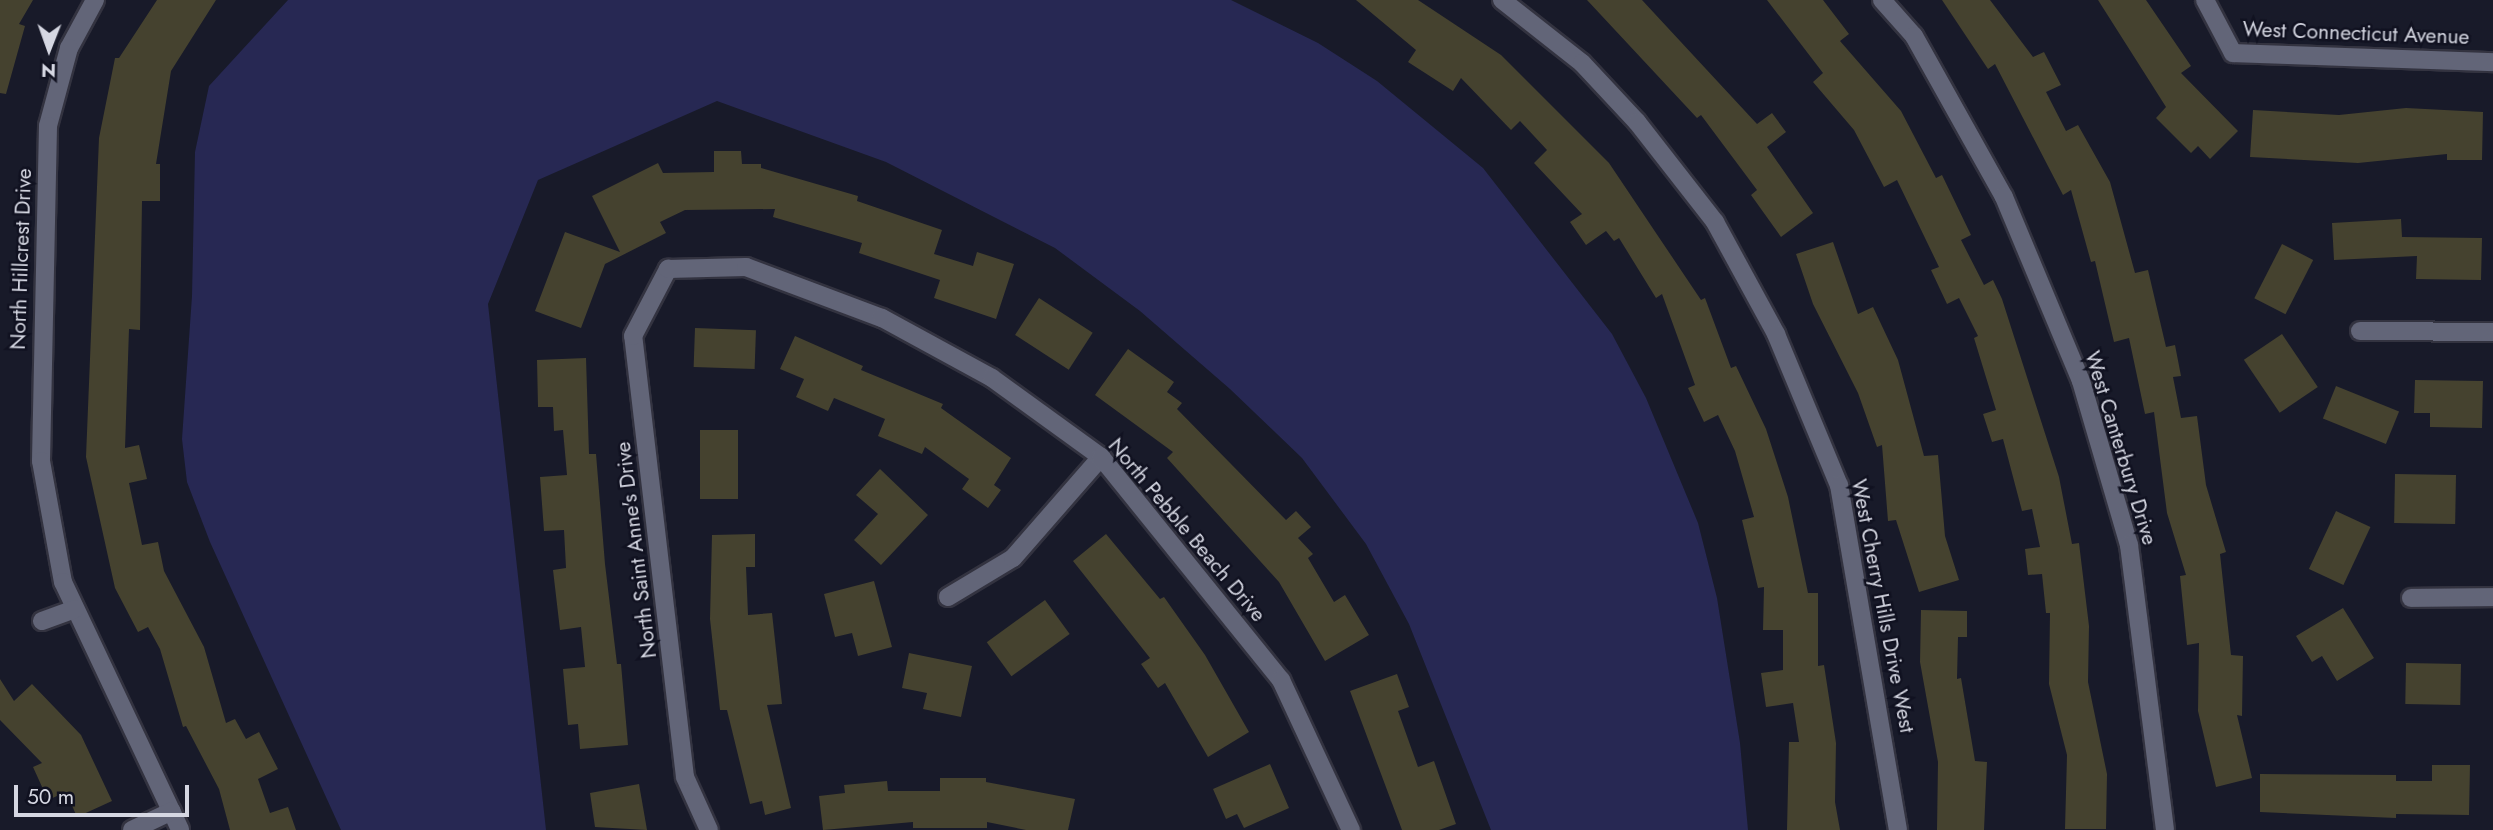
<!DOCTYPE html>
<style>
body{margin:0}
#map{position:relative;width:2493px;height:830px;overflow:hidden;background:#181a29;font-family:Jost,sans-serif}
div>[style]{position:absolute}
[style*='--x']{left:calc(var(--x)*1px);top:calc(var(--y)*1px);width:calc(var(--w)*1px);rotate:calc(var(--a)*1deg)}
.green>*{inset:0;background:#272853}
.building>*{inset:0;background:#45422f;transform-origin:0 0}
.roads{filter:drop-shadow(2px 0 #333340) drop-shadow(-2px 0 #333340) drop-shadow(0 2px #333340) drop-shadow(0 -2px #333340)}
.minor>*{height:18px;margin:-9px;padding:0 9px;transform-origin:9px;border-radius:9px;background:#626578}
span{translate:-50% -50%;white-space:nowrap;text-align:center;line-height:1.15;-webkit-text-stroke:5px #101120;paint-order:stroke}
.street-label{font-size:21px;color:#d5d7e2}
.north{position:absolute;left:14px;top:14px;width:70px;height:70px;-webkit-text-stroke:5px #101120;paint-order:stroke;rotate:181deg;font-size:19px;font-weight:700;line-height:28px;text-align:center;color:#d5d7e2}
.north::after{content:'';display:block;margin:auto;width:24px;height:32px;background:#d5d7e2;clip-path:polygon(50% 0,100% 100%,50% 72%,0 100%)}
.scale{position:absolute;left:14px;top:785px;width:175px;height:32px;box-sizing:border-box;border:4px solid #d5d7e2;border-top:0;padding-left:9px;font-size:21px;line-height:24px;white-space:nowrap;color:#d5d7e2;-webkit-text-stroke:5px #101120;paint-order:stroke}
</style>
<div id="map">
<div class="green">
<i style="clip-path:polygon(288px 0,1231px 0,1318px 43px,1377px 81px,1483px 168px,1612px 334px,1646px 398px,1698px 523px,1717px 598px,1740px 743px,1748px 830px,1491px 830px,1409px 624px,1366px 544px,1302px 458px,1230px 389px,1140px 311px,1055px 248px,886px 162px,717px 101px,538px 180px,488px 304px,546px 830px,341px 830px,210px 542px,187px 482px,182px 439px,192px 296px,195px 152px,209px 86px)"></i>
</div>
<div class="building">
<i style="clip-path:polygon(0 0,33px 0,19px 24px,25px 26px,6px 94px,0 93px)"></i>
<i style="clip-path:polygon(157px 0,216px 0,171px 71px,156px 164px,160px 164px,160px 201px,142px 201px,140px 330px,129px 329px,125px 448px,139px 445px,147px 479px,129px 483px,142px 545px,158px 542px,164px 571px,204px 647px,226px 723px,235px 719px,246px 739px,259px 732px,278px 769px,258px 779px,270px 813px,288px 807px,296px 830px,230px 830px,219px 789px,186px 726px,183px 727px,160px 649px,148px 627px,138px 632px,115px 588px,86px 457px,99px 138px,115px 58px,119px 58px)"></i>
<i style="clip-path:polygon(1356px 0,1418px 0,1501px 55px,1609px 163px,1701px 300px,1705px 298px,1731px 368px,1736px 366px,1766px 429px,1788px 497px,1808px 593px,1818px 593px,1818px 666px,1824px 665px,1836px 743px,1835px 802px,1840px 830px,1787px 830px,1789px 742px,1799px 742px,1793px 703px,1766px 707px,1761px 673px,1783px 670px,1783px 630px,1763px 630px,1764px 587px,1758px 588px,1742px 520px,1754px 517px,1735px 451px,1718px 415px,1704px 422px,1688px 388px,1695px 385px,1662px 294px,1656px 298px,1619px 238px,1614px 241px,1606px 231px,1586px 245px,1570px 222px,1582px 214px,1534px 163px,1547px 150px,1520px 121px,1511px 130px,1461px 78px,1453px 91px,1408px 62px,1416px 50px)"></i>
<i style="clip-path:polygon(1587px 0,1642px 0,1757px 124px,1772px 113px,1786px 132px,1767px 147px,1813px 213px,1781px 237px,1751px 195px,1757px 190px,1701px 115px,1697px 118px)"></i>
<i style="clip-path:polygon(1767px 0,1823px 0,1849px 34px,1840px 41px,1901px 111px,1936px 178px,1942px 175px,1971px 235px,1961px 240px,1984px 285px,1993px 280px,2002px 299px,2059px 477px,2072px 544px,2079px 543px,2089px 626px,2088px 682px,2107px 774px,2106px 829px,2065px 829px,2067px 755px,2049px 684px,2050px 613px,2046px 613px,2042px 574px,2028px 575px,2025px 549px,2040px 547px,2032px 509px,2022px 511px,2003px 439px,1992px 442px,1983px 414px,1996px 410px,1974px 338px,1978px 336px,1959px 298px,1947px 304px,1931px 270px,1939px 267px,1897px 180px,1884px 187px,1854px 130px,1813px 82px,1823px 73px)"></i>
<i style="clip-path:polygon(1942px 0,1990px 0,2033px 57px,2044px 52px,2061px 85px,2046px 92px,2066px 131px,2078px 125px,2110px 182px,2135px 273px,2148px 270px,2166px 347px,2175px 345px,2181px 376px,2173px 377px,2181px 418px,2197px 416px,2206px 485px,2226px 552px,2220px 554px,2231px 655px,2243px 656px,2242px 716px,2237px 715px,2252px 778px,2216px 787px,2198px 711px,2199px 643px,2187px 645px,2180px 576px,2186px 575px,2167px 513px,2154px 412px,2145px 414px,2129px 338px,2114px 342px,2095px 261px,2091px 262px,2071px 190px,2063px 195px,1995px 64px,1988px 69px)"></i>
<i style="clip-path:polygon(2098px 0,2146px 0,2191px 66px,2181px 73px,2238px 131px,2210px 159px,2198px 146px,2191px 153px,2156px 118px,2166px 107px)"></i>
<i style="clip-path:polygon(2406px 108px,2483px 112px,2482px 160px,2447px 160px,2447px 154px,2358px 163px,2250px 157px,2253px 110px,2339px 115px)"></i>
<i style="clip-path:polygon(714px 151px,741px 151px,742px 164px,761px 164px,761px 168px,858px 196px,857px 201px,942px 230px,934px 254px,973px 266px,977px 252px,1014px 264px,996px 319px,934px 298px,940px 280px,859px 253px,862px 243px,773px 217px,775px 209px,685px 210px,660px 222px,666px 233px,605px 264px,581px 328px,535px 311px,565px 232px,620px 252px,592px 196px,658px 163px,663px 173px,714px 172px)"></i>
<i style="clip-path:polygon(2401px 219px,2402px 237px,2482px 238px,2481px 280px,2416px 279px,2417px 256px,2334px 260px,2332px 223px)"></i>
<i style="clip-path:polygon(1833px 242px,1858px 314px,1873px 307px,1898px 360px,1924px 456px,1938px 455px,1945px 536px,1959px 580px,1919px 592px,1896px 520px,1888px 521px,1882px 445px,1877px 447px,1858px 393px,1813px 304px,1796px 254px)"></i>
<i style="left:2282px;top:244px;width:35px;height:61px;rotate:27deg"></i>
<i style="left:1039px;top:298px;width:64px;height:44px;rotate:33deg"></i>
<i style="left:695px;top:328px;width:61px;height:39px;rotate:2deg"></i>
<i style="left:2282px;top:334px;width:64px;height:46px;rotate:56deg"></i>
<i style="clip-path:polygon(795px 336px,863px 366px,861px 370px,943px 404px,941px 408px,1011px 458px,994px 485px,1001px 490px,988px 508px,962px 489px,969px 479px,925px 447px,922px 454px,878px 436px,885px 419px,834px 398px,828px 411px,796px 397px,804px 379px,780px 369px)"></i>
<i style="clip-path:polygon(1128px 349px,1174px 382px,1167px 392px,1182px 403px,1177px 409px,1286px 520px,1296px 511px,1311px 527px,1298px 538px,1313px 554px,1308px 558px,1334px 602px,1345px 595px,1369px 635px,1325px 661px,1279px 582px,1167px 458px,1173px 452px,1095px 395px)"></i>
<i style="clip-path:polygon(586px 358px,589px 454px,596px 454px,605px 564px,617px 664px,621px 664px,628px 745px,580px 749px,578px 724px,568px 725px,563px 669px,585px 667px,581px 627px,560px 630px,553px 570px,566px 568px,564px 530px,544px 531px,540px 477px,567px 475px,563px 430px,554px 431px,553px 407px,538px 407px,537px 360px)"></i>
<i style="clip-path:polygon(2415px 380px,2483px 381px,2482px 428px,2430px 427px,2430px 413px,2414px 413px)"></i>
<i style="left:2336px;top:386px;width:68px;height:35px;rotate:22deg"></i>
<i style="left:700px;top:430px;width:38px;height:69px"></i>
<i style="clip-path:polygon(880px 469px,928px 515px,881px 565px,854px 540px,878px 514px,856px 495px)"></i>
<i style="left:2395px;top:474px;width:61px;height:49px;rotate:1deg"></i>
<i style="left:2336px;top:511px;width:38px;height:64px;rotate:25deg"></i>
<i style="clip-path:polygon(755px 534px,755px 567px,746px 567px,748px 615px,772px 613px,782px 704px,767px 705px,791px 808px,765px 815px,762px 801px,750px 804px,727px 710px,720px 710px,710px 619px,712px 535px)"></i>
<i style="clip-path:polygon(1106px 534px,1160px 599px,1164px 597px,1205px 655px,1249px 732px,1208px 757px,1165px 683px,1158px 688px,1141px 664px,1150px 658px,1073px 561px)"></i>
<i style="clip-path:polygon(874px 581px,892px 647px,858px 656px,852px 633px,835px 637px,824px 594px)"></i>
<i style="left:1045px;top:600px;width:42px;height:72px;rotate:54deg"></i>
<i style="clip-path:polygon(2343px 608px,2374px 658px,2337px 681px,2322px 656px,2312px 662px,2296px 636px)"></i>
<i style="clip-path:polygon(1921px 610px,1967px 611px,1967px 637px,1958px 637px,1957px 679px,1961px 678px,1975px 761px,1987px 762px,1984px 830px,1937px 830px,1938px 762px,1920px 662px)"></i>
<i style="clip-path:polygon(909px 653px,972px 666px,961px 717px,923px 709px,927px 693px,902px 688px)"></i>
<i style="left:2406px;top:663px;width:55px;height:41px;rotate:1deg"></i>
<i style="clip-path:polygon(1397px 674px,1409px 707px,1398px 711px,1418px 767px,1434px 761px,1456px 824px,1439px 830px,1402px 830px,1350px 691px)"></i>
<i style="clip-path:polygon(0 679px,14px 701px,32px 684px,81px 735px,112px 801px,77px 817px,66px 792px,48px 800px,33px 767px,42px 763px,0 720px)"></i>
<i style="clip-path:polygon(1270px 764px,1289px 808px,1244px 828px,1237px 814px,1226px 819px,1213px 789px)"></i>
<i style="clip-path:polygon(2432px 765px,2470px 765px,2469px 815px,2396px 814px,2396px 818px,2260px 812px,2260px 774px,2396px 775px,2396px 781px,2432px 781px)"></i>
<i style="clip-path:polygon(940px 778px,986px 778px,986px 782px,1075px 799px,1068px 830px,1026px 830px,987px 822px,987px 828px,913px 828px,913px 822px,823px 830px,819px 796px,845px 793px,844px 785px,887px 781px,888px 791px,940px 791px)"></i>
<i style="clip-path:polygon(639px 784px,647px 830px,595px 827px,590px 793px)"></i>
</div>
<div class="roads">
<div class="minor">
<i style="--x:95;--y:0;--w:55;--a:118.4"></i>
<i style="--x:69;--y:48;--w:81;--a:105.1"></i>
<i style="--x:48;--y:126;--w:335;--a:91.2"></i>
<i style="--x:41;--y:461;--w:123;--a:79.7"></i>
<i style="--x:63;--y:582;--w:274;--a:64.7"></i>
<i style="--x:1502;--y:0;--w:102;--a:38.2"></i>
<i style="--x:1582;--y:63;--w:81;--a:47"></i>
<i style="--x:1637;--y:122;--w:127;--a:52"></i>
<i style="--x:1715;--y:222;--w:128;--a:61.4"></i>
<i style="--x:1776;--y:334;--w:164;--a:67.4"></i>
<i style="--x:1839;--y:485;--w:350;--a:80.3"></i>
<i style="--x:1882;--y:0;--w:48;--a:48.4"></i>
<i style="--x:1914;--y:36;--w:184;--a:60.8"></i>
<i style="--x:2004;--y:197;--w:199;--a:67.3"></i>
<i style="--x:2081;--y:381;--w:171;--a:73.7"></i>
<i style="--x:2129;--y:545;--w:287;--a:82.8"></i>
<i style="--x:2205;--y:0;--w:60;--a:62.2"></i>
<i style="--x:2233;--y:53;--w:260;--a:2"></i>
<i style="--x:2360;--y:331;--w:133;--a:0.4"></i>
<i style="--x:948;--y:597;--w:76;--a:-31"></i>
<i style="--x:1013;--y:558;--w:134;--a:-48.9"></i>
<i style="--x:2411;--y:598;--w:82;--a:-0.7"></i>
<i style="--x:42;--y:621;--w:35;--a:-20"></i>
<i style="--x:132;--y:830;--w:44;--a:-25.4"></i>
<i style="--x:709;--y:830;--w:58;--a:-114.4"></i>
<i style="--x:685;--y:777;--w:444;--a:-96.7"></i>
<i style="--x:633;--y:336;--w:76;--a:-62.4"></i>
<i style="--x:668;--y:269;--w:78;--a:-1.5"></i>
<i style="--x:746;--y:267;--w:145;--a:20.6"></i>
<i style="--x:882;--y:318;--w:125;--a:28.6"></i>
<i style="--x:992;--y:378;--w:135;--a:35.9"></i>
<i style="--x:1101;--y:457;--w:287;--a:51.1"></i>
<i style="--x:1281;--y:680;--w:166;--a:65"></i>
</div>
</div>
<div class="street-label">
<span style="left:2356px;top:33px;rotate:2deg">West Connecticut Avenue</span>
<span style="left:21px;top:259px;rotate:-88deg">North Hillcrest Drive</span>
<span style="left:2121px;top:448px;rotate:73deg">West Canterbury Drive</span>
<span style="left:1187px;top:530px;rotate:50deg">North Pebble Beach Drive</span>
<span style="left:636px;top:550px;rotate:-97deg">North Saint Anne's Drive</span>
<span style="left:1883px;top:606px;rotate:79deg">West Cherry Hills Drive West</span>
</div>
<div class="north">N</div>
<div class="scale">50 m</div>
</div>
